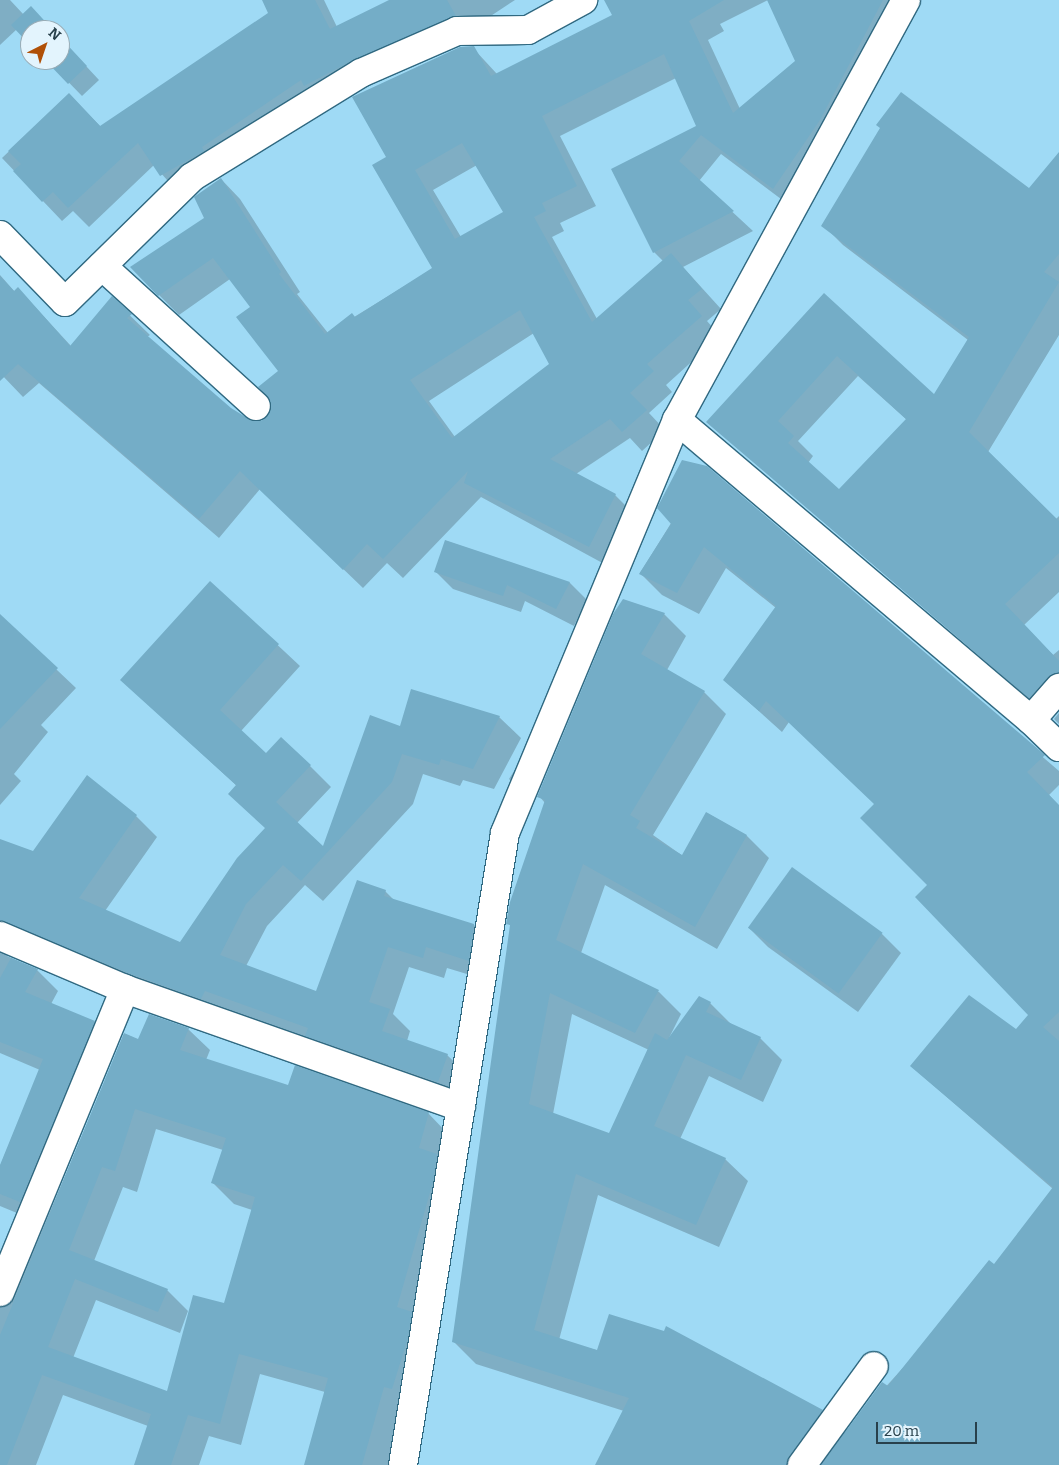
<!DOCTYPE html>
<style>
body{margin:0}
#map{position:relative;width:1059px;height:1465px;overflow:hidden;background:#9fdaf5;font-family:Bitter,serif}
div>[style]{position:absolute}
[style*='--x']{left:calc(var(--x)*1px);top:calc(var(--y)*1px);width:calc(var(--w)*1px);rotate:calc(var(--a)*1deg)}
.shadow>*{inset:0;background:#0003}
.building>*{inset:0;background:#74adc7;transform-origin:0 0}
.roads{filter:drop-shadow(1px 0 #306981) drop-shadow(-1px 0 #306981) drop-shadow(0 1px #306981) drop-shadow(0 -1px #306981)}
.minor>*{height:28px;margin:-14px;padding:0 14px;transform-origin:14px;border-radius:14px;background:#fff}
span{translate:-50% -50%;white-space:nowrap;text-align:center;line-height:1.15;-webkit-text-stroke:5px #e3f4fd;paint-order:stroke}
.north{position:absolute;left:20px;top:20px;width:50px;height:50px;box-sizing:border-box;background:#e3f4fd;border:1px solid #98acb6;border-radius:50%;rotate:41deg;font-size:14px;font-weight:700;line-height:20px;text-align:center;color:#28404b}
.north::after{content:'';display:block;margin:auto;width:18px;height:22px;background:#b05007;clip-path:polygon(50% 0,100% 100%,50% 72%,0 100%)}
.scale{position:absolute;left:876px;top:1422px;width:101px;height:22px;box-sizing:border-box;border:2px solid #28404b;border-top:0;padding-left:6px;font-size:15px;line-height:18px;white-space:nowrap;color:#28404b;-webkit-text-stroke:4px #e3f4fd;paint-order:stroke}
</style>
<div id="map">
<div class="shadow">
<i style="clip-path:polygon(0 0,10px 0,24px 15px,52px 30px,30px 30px,30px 43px,17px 29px,0 45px)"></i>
<i style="clip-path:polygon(266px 0,324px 0,337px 27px,392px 0,515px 0,471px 29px,374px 78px,180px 195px,154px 165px,89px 227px,73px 211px,62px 221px,2px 158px,69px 94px,101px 127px,270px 13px)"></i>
<i style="clip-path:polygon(evenodd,616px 0,906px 0,793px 208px,721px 154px,699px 181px,753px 231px,683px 267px,721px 309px,707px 321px,720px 336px,666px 385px,672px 392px,649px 413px,665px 430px,642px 451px,630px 438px,576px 474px,615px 495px,635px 515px,608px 566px,481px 497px,403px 578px,387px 563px,363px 588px,260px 489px,219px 538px,39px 383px,23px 397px,0 373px,0 275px,15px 292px,18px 289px,37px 309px,71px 346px,112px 298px,150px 335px,147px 337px,230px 409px,253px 423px,262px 422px,272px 410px,280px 371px,252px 307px,230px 279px,179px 315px,159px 295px,206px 218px,221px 179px,240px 199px,300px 292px,297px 294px,328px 333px,434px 268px,388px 157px,473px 48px,497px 74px,614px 15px,616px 0,768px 0,796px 61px,740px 109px,708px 40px,724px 31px,720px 24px,768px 0,616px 0,676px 78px,698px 127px,612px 170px,654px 252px,663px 261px,597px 319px,552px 237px,564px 231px,560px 223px,596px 206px,560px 136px,676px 78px,616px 0,477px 165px,505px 212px,461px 237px,433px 190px,477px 165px,616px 0,534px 333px,551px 364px,455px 437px,429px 401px,534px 333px)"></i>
<i style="clip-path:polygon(60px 38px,99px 80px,82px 96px,47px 60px,60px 60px)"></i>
<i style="clip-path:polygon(evenodd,1059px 154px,1059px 335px,988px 452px,1056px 519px,1059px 516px,1059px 592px,1024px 625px,1053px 655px,1059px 650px,1059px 708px,1050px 717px,708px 422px,824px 295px,935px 396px,968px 340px,843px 245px,823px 225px,1029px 190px,1059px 154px,858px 376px,907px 420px,839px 491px,808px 463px,813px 456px,798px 441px,858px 376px)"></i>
<i style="clip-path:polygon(evenodd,706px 467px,1059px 771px,1059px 785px,1049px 795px,1059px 806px,1059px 1465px,596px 1465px,624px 1411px,476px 1364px,454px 1342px,511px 926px,508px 923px,545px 803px,539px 796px,623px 601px,664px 614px,686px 636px,667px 670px,704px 692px,726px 714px,653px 835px,683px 856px,707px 813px,747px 836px,769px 858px,717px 949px,605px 885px,581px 953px,659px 992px,681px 1014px,667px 1042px,710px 1003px,732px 1025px,760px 1038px,782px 1060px,763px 1102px,709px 1076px,680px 1139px,725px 1159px,748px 1181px,719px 1247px,598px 1195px,559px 1340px,822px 1411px,844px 1433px,995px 1266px,1053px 1189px,911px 1066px,1016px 1031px,1030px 1015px,929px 885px,876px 804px,789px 722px,782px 732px,724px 680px,776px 608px,726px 568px,699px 614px,662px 595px,640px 573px,706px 467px,572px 1014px,649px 1050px,610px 1135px,553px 1114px,572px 1014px)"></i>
<i style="clip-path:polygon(446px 541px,570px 583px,587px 600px,574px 626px,525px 601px,521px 612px,453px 589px,436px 572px)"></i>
<i style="clip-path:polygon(210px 582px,300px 666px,241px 731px,266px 754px,310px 766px,331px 787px,297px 823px,324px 849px,401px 727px,412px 691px,499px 717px,521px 738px,494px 789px,463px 780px,460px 786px,423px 774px,413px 804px,323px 901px,305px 885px,267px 926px,246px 966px,317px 993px,385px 891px,394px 900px,474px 925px,495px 946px,490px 981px,447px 968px,444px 978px,409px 967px,393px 1014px,410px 1031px,407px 1041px,447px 1055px,469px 1076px,460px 1103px,6px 952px,7px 956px,37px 970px,58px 991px,51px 1004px,94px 1022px,116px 1043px,41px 1223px,0 1206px,0 1166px,40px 1070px,0 1053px,0 840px,34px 852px,136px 816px,157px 837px,105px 911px,180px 943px,266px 829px,237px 786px,122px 680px)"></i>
<i style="clip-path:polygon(0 616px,76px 688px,41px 725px,48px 732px,14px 774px,21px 781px,0 805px)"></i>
<i style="clip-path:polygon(1059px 713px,1059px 724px,1054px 719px)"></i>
<i style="clip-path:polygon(516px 768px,534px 786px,528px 798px,509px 779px)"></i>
<i style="clip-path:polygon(749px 928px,882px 934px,901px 953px,858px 1012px,768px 947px)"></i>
<i style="clip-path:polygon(evenodd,188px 1029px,210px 1050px,206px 1060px,288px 1086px,428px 1113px,449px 1135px,405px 1407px,389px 1465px,306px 1465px,325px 1392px,260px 1374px,241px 1445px,209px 1436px,199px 1465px,135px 1465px,148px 1426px,63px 1395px,36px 1465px,0 1465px,0 1269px,13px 1299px,125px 1034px,139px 1040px,188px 1029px,156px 1129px,223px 1150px,213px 1183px,234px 1204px,252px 1210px,225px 1304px,168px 1393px,73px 1358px,96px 1300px,180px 1333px,188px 1311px,167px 1290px,94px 1261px,123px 1187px,137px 1192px,156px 1129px)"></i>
</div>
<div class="building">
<i style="clip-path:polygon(262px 0,315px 0,330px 29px,389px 0,447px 0,456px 16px,355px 59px,304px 86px,301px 80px,202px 147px,204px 151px,160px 176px,138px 143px,68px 208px,53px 192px,42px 202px,13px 171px,21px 164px,8px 151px,69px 93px,100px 126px,268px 13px)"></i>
<i style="clip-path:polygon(evenodd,604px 0,724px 0,689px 21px,733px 113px,795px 61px,767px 0,883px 0,820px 120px,773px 189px,701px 135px,679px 161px,734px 211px,653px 253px,611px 169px,696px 126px,664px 54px,542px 116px,577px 186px,542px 203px,546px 211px,534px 217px,592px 322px,671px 253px,702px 289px,688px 300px,702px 316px,647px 364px,654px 371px,630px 393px,647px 410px,622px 432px,610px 419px,550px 459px,616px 494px,589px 547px,464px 483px,468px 471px,383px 559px,367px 544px,343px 570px,240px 471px,199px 519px,18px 364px,0 381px,0 276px,14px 291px,18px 287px,70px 346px,112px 296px,132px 314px,127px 318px,231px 408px,252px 421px,261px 421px,268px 416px,271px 402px,258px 387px,278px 371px,236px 317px,250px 307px,213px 258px,158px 296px,130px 267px,204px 218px,194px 197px,221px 178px,281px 272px,279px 274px,325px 334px,352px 313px,355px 317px,432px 268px,372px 165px,386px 157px,352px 97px,460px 47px,474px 46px,491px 76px,612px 15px,604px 0,462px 143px,503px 212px,455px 239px,415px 170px,462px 143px,604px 0,520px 310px,549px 364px,452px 438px,410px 380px,520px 310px)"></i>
<i style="clip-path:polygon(31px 6px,53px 30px,30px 30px,30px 45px,11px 25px)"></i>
<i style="clip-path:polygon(60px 37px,87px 66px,68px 84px,45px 60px,60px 60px)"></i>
<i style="clip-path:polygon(evenodd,901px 92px,1029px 188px,1059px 152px,1059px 254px,1044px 272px,1059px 282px,969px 432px,1059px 521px,1059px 553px,1005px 604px,1059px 661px,1059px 673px,1048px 677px,1029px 698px,706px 422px,824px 293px,934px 394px,969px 337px,821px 226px,880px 128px,876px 125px,901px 92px,837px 356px,906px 419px,839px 489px,788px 443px,794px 436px,778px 421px,837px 356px)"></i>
<i style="clip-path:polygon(682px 460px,707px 466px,1045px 755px,1027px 772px,1059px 805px,1059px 1012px,1043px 1027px,1059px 1041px,1059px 1465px,821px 1465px,882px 1382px,888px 1386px,989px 1260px,994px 1264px,1053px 1187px,910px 1066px,969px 995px,1016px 1029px,1028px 1015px,915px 897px,927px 885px,860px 818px,874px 804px,766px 701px,759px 711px,723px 680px,776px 606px,704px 547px,677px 593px,639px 574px,671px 524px,657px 508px)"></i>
<i style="clip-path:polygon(445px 540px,487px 554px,570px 582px,556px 609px,507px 585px,503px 596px,434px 572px)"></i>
<i style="clip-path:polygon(210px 581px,279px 644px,220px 710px,266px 753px,281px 737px,311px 765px,276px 802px,323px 846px,370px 715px,400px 726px,411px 689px,500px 716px,473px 769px,441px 759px,439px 765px,402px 754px,392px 782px,301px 881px,283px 865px,246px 904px,220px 955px,316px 991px,357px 880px,386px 890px,384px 896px,474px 924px,469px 961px,426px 947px,423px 958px,388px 947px,369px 1002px,390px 1009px,382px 1031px,448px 1054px,438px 1082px,305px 1036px,308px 1028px,205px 991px,201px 999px,131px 974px,0 921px,0 839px,33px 851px,87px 775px,137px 815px,79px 898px,180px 942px,237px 858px,265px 828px,228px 794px,236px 785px,120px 680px)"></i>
<i style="clip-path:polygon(623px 599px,665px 613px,641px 654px,705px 691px,630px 815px,640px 821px,636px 828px,682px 855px,706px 812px,747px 835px,695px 927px,583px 864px,556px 940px,659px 990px,635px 1033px,550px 993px,529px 1104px,609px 1133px,655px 1033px,667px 1040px,699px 996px,711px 1002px,706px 1012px,761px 1037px,741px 1080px,686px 1055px,654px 1126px,726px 1158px,696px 1225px,576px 1174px,534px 1330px,597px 1350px,609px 1314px,664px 1331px,666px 1326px,823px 1410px,789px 1456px,787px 1465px,595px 1465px,629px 1398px,452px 1342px,510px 925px,506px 924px,510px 902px,545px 800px,537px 797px,613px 614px)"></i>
<i style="clip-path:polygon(0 614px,58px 668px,0 729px)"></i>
<i style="left:792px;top:867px;width:112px;height:75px;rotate:36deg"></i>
<i style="clip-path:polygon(11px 958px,38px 969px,25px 992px,95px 1021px,20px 1202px,0 1194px,0 1165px,43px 1059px,0 1042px,0 978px)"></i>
<i style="clip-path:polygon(evenodd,149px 1014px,189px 1028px,180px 1050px,288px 1085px,295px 1065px,429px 1112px,419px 1148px,437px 1154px,433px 1182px,397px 1307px,412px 1312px,408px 1338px,392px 1389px,384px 1387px,362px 1465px,304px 1465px,328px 1378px,239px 1354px,220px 1424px,188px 1415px,171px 1465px,134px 1465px,151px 1414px,42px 1375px,7px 1465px,0 1465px,0 1335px,124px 1033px,138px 1039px,149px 1014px,135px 1109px,226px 1138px,211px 1183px,255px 1197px,224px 1303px,193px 1295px,167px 1391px,48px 1347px,75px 1279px,158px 1312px,168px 1289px,69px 1250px,102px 1167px,115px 1171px,135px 1109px)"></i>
</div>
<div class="roads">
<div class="minor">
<i style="--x:0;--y:235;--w:93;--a:45.9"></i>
<i style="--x:65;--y:302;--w:178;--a:-44.5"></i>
<i style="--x:192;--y:177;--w:198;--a:-31.6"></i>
<i style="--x:361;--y:73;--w:105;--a:-23.6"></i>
<i style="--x:457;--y:31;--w:71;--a:-0.8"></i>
<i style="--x:528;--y:30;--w:63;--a:-28.6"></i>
<i style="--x:102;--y:266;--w:208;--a:42.3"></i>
<i style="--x:677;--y:420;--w:464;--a:40.3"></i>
<i style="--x:1031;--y:720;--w:39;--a:44"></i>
<i style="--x:1031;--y:720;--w:43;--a:-48.8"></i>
<i style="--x:0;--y:936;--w:136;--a:23"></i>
<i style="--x:125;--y:989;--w:356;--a:19.4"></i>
<i style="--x:0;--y:1292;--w:328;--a:-67.6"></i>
<i style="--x:403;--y:1465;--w:640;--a:-80.83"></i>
<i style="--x:505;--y:833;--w:447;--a:-67.4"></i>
<i style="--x:677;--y:420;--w:478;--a:-61.4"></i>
<i style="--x:802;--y:1465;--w:122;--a:-54"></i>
</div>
</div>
<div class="north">N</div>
<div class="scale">20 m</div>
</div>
